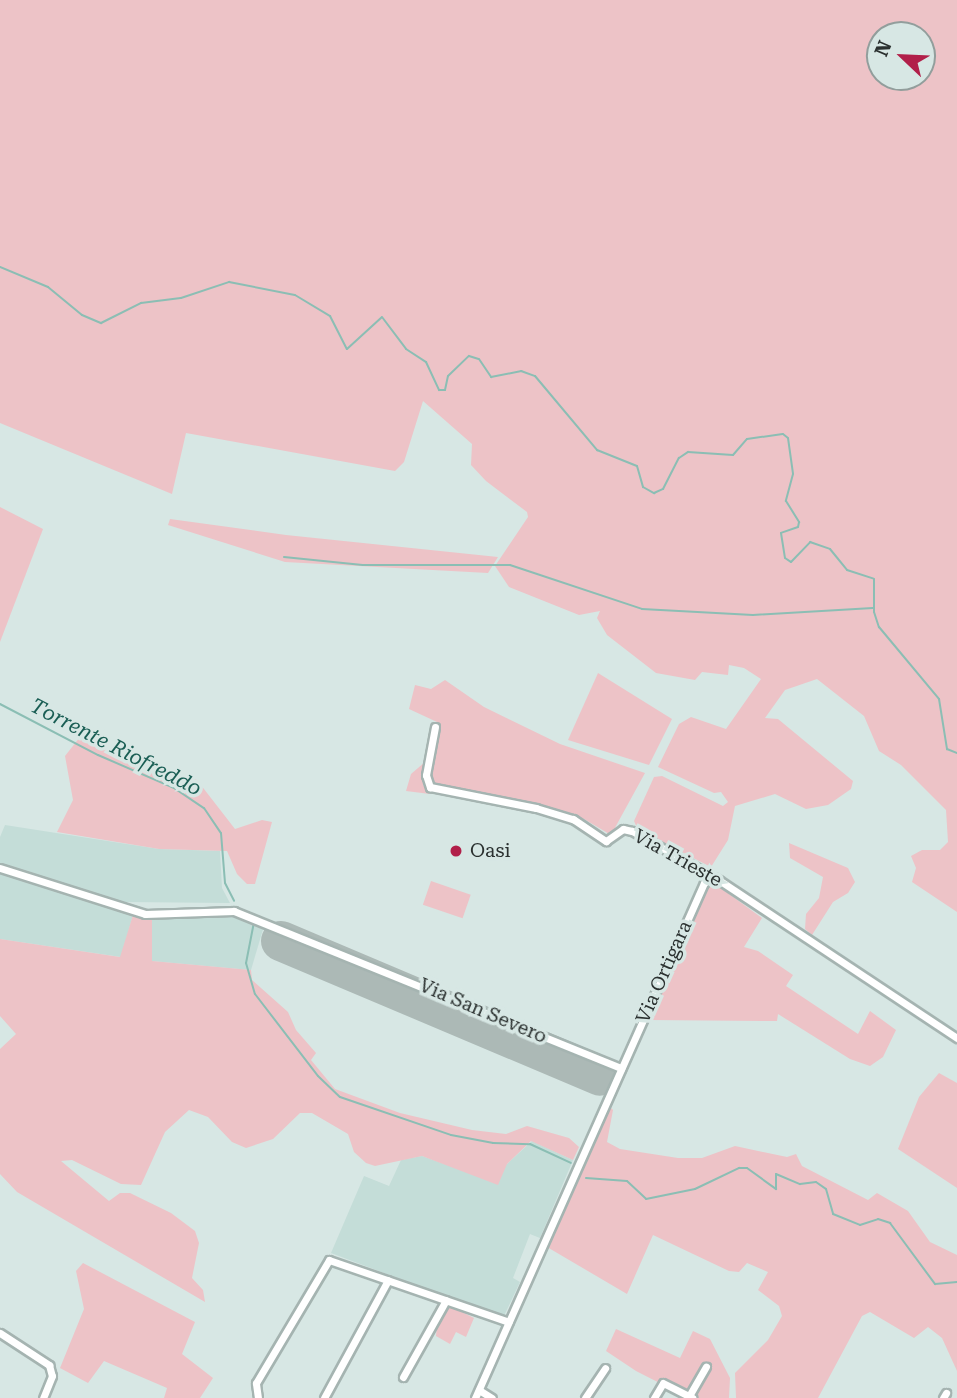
<!DOCTYPE html>
<style>
body{margin:0}
#map{position:relative;width:957px;height:1398px;overflow:hidden;background:#d7e7e4;font-family:"Roboto Serif",serif}
div>[style]{position:absolute}
[style*='--x']{left:calc(var(--x)*1px);top:calc(var(--y)*1px);width:calc(var(--w)*1px);rotate:calc(var(--a)*1deg)}
.built>*{inset:0;background:#c4ddd8}
.green>*{inset:0;background:#edc3c7;transform-origin:0 0}
.stream>*{height:2px;margin:-1px;padding:0 1px;transform-origin:1px;border-radius:1px;background:#8bbeb4}
.runway>*{height:40px;margin:-20px;padding:0 20px;transform-origin:20px;border-radius:20px;background:#acb9b6}
.roads{filter:drop-shadow(2px 0 #a5b4b1) drop-shadow(-2px 0 #a5b4b1) drop-shadow(0 2px #a5b4b1) drop-shadow(0 -2px #a5b4b1)}
.minor>*{height:7px;margin:-3.5px;padding:0 3.5px;transform-origin:3.5px;border-radius:3.5px;background:#fff}
.dots>*{width:19px;height:19px;translate:-50% -50%;box-sizing:border-box;border:4px solid #d7e7e4;border-radius:50%}
span{translate:-50% -50%;white-space:nowrap;text-align:center;line-height:1.15;-webkit-text-stroke:7px #d7e7e4;paint-order:stroke}
.poi-label{font-size:19px;color:#2b3130}
.left{translate:0 -50%;text-align:left}
.street-label{font-size:19px;color:#2b3130}
.water-label{font-size:21px;color:#1a5e54;font-style:italic}
.north{position:absolute;left:866px;top:21px;width:70px;height:70px;box-sizing:border-box;background:#d7e7e4;border:2px solid #929e9c;border-radius:50%;rotate:293deg;font-size:19px;font-weight:700;line-height:28px;text-align:center;color:#2b3130}
.north::after{content:'';display:block;margin:auto;width:24px;height:32px;background:#b11f49;clip-path:polygon(50% 0,100% 100%,50% 72%,0 100%)}
</style>
<div id="map">
<div class="built">
<i style="clip-path:polygon(5px 825px,159px 849px,220px 851px,222px 888px,230px 903px,124px 902px,0 863px,0 837px)"></i>
<i style="clip-path:polygon(0 871px,133px 915px,121px 957px,0 939px)"></i>
<i style="clip-path:polygon(243px 917px,264px 926px,251px 970px,152px 961px,152px 919px)"></i>
<i style="clip-path:polygon(532px 1141px,573px 1160px,540px 1238px,530px 1234px,513px 1278px,520px 1282px,503px 1318px,331px 1253px,364px 1176px,389px 1186px,401px 1160px,422px 1156px,450px 1166px,507px 1164px)"></i>
</div>
<div class="green">
<i style="clip-path:polygon(evenodd,0 0,957px 0,957px 912px,912px 882px,916px 868px,911px 856px,922px 850px,940px 850px,948px 842px,946px 810px,901px 765px,879px 751px,864px 716px,817px 679px,785px 690px,765px 718px,778px 719px,853px 781px,851px 789px,828px 805px,806px 809px,775px 794px,735px 806px,728px 840px,711px 867px,638px 830px,634px 821px,654px 777px,662px 776px,723px 806px,728px 802px,721px 792px,714px 793px,658px 767px,679px 724px,691px 717px,726px 729px,761px 679px,744px 668px,729px 665px,728px 675px,702px 672px,695px 680px,656px 673px,607px 635px,597px 618px,600px 611px,579px 615px,509px 587px,495px 566px,528px 517px,527px 512px,486px 481px,471px 465px,472px 444px,423px 401px,404px 462px,395px 471px,186px 433px,172px 494px,0 423px,0 0,922px 35px,922px 77px,880px 77px,880px 35px,922px 35px)"></i>
<i style="clip-path:polygon(0 507px,43px 529px,0 642px)"></i>
<i style="clip-path:polygon(170px 519px,286px 535px,498px 557px,488px 573px,285px 562px,168px 525px)"></i>
<i style="clip-path:polygon(598px 673px,672px 719px,649px 765px,568px 740px)"></i>
<i style="clip-path:polygon(445px 680px,484px 707px,560px 744px,645px 773px,611px 835px,584px 819px,544px 806px,431px 782px,440px 728px,437px 722px,409px 709px,415px 685px,431px 689px)"></i>
<i style="clip-path:polygon(80px 737px,103px 747px,131px 750px,170px 773px,197px 780px,235px 829px,262px 820px,272px 822px,255px 884px,247px 884px,237px 874px,227px 851px,159px 849px,57px 832px,73px 800px,65px 756px)"></i>
<i style="clip-path:polygon(425px 762px,423px 785px,430px 794px,406px 791px,411px 774px)"></i>
<i style="clip-path:polygon(789px 843px,848px 868px,855px 882px,848px 893px,833px 902px,812px 935px,805px 929px,806px 914px,819px 898px,823px 877px,790px 858px)"></i>
<i style="left:431px;top:881px;width:42px;height:25px;rotate:19deg"></i>
<i style="clip-path:polygon(714px 883px,762px 918px,744px 947px,758px 951px,793px 975px,786px 986px,858px 1034px,870px 1011px,896px 1030px,883px 1057px,870px 1066px,850px 1059px,778px 1014px,777px 1021px,649px 1020px,708px 886px)"></i>
<i style="clip-path:polygon(133px 915px,152px 919px,152px 961px,251px 970px,252px 980px,288px 1012px,296px 1030px,316px 1053px,311px 1060px,335px 1089px,400px 1113px,472px 1130px,506px 1134px,527px 1126px,569px 1138px,579px 1147px,573px 1160px,531px 1141px,507px 1164px,498px 1185px,422px 1156px,375px 1166px,366px 1163px,354px 1152px,348px 1134px,312px 1113px,300px 1113px,273px 1139px,246px 1148px,232px 1142px,208px 1117px,189px 1110px,165px 1132px,141px 1185px,121px 1184px,72px 1160px,61px 1161px,109px 1201px,120px 1193px,130px 1193px,171px 1213px,195px 1231px,199px 1243px,192px 1278px,203px 1290px,205px 1302px,17px 1192px,0 1174px,0 1049px,16px 1034px,0 1016px,0 939px,120px 957px)"></i>
<i style="clip-path:polygon(939px 1073px,957px 1083px,957px 1188px,898px 1149px,919px 1097px)"></i>
<i style="clip-path:polygon(609px 1106px,613px 1110px,607px 1142px,620px 1149px,678px 1158px,702px 1158px,735px 1146px,787px 1157px,796px 1154px,802px 1166px,868px 1200px,877px 1193px,908px 1211px,930px 1242px,957px 1255px,957px 1371px,942px 1338px,928px 1327px,914px 1338px,870px 1312px,862px 1316px,818px 1398px,736px 1398px,735px 1373px,768px 1340px,782px 1316px,779px 1306px,758px 1290px,768px 1272px,747px 1263px,739px 1272px,729px 1271px,653px 1235px,627px 1294px,547px 1247px)"></i>
<i style="clip-path:polygon(83px 1263px,195px 1322px,182px 1354px,213px 1378px,200px 1398px,164px 1398px,167px 1388px,104px 1361px,88px 1383px,60px 1368px,84px 1309px,76px 1271px)"></i>
<i style="clip-path:polygon(450px 1306px,474px 1318px,466px 1337px,456px 1332px,450px 1344px,436px 1336px,437px 1325px)"></i>
<i style="clip-path:polygon(616px 1329px,680px 1358px,693px 1331px,710px 1339px,730px 1378px,729px 1398px,689px 1398px,636px 1371px,606px 1351px)"></i>
</div>
<div class="stream">
<i style="--x:0;--y:267;--w:52;--a:22.6"></i>
<i style="--x:48;--y:287;--w:44;--a:39.5"></i>
<i style="--x:82;--y:315;--w:21;--a:23"></i>
<i style="--x:101;--y:323;--w:45;--a:-26.6"></i>
<i style="--x:141;--y:303;--w:40;--a:-7.1"></i>
<i style="--x:181;--y:298;--w:51;--a:-18.4"></i>
<i style="--x:229;--y:282;--w:67;--a:11.1"></i>
<i style="--x:295;--y:295;--w:41;--a:31"></i>
<i style="--x:330;--y:316;--w:37;--a:63"></i>
<i style="--x:347;--y:349;--w:47;--a:-42.4"></i>
<i style="--x:382;--y:317;--w:40;--a:53"></i>
<i style="--x:406;--y:349;--w:24;--a:33"></i>
<i style="--x:426;--y:362;--w:31;--a:65"></i>
<i style="--x:439;--y:390;--w:6;--a:0"></i>
<i style="--x:445;--y:390;--w:14;--a:-78"></i>
<i style="--x:448;--y:376;--w:29;--a:-44"></i>
<i style="--x:469;--y:356;--w:10;--a:17"></i>
<i style="--x:479;--y:359;--w:22;--a:56"></i>
<i style="--x:491;--y:377;--w:31;--a:-11"></i>
<i style="--x:521;--y:371;--w:15;--a:20"></i>
<i style="--x:535;--y:376;--w:97;--a:50"></i>
<i style="--x:597;--y:450;--w:43;--a:21.8"></i>
<i style="--x:637;--y:466;--w:22;--a:74"></i>
<i style="--x:643;--y:487;--w:13;--a:29"></i>
<i style="--x:654;--y:493;--w:10;--a:-24"></i>
<i style="--x:663;--y:489;--w:35;--a:-63"></i>
<i style="--x:679;--y:458;--w:11;--a:-34"></i>
<i style="--x:688;--y:452;--w:45;--a:3.8"></i>
<i style="--x:733;--y:455;--w:21;--a:-49"></i>
<i style="--x:747;--y:439;--w:36;--a:-8"></i>
<i style="--x:783;--y:434;--w:6;--a:39"></i>
<i style="--x:788;--y:438;--w:36;--a:82"></i>
<i style="--x:793;--y:474;--w:28;--a:105"></i>
<i style="--x:786;--y:501;--w:25;--a:58"></i>
<i style="--x:799;--y:522;--w:5;--a:101"></i>
<i style="--x:798;--y:527;--w:18;--a:161"></i>
<i style="--x:781;--y:533;--w:25;--a:81"></i>
<i style="--x:785;--y:558;--w:7;--a:34"></i>
<i style="--x:791;--y:562;--w:28;--a:-46"></i>
<i style="--x:810;--y:542;--w:21;--a:19"></i>
<i style="--x:830;--y:549;--w:27;--a:51"></i>
<i style="--x:847;--y:570;--w:28;--a:18"></i>
<i style="--x:874;--y:579;--w:33;--a:90"></i>
<i style="--x:874;--y:612;--w:16;--a:72"></i>
<i style="--x:879;--y:627;--w:94;--a:50.2"></i>
<i style="--x:939;--y:699;--w:51;--a:80.9"></i>
<i style="--x:947;--y:749;--w:11;--a:22"></i>
<i style="--x:284;--y:557;--w:79;--a:5.8"></i>
<i style="--x:363;--y:565;--w:147;--a:0"></i>
<i style="--x:510;--y:565;--w:139;--a:18.4"></i>
<i style="--x:642;--y:609;--w:111;--a:3.1"></i>
<i style="--x:753;--y:615;--w:120;--a:-3.3"></i>
<i style="--x:0;--y:704;--w:110;--a:27.5"></i>
<i style="--x:98;--y:755;--w:83;--a:23.5"></i>
<i style="--x:174;--y:788;--w:36;--a:34"></i>
<i style="--x:204;--y:808;--w:30;--a:56"></i>
<i style="--x:221;--y:833;--w:50;--a:85.4"></i>
<i style="--x:225;--y:883;--w:20;--a:63"></i>
<i style="--x:254;--y:922;--w:42;--a:101"></i>
<i style="--x:246;--y:963;--w:32;--a:74"></i>
<i style="--x:255;--y:994;--w:103;--a:52.5"></i>
<i style="--x:318;--y:1076;--w:30;--a:44"></i>
<i style="--x:340;--y:1097;--w:117;--a:18.9"></i>
<i style="--x:451;--y:1135;--w:43;--a:10.8"></i>
<i style="--x:493;--y:1143;--w:37;--a:2"></i>
<i style="--x:530;--y:1144;--w:45;--a:24.9"></i>
<i style="--x:586;--y:1178;--w:41;--a:4.2"></i>
<i style="--x:627;--y:1181;--w:26;--a:43"></i>
<i style="--x:646;--y:1199;--w:50;--a:-11.5"></i>
<i style="--x:695;--y:1189;--w:49;--a:-25.5"></i>
<i style="--x:739;--y:1168;--w:8;--a:0"></i>
<i style="--x:747;--y:1168;--w:36;--a:36"></i>
<i style="--x:776;--y:1189;--w:15;--a:-90"></i>
<i style="--x:776;--y:1174;--w:26;--a:23"></i>
<i style="--x:800;--y:1184;--w:16;--a:-7"></i>
<i style="--x:816;--y:1182;--w:12;--a:35"></i>
<i style="--x:826;--y:1189;--w:26;--a:74"></i>
<i style="--x:833;--y:1214;--w:29;--a:22"></i>
<i style="--x:860;--y:1225;--w:19;--a:-18"></i>
<i style="--x:878;--y:1219;--w:13;--a:18"></i>
<i style="--x:890;--y:1223;--w:76;--a:53.6"></i>
<i style="--x:935;--y:1284;--w:22;--a:-5"></i>
</div>
<div class="runway">
<i style="--x:281;--y:941;--w:346;--a:22.9"></i>
</div>
<div class="roads">
<div class="minor">
<i style="--x:435;--y:727;--w:49;--a:100.6"></i>
<i style="--x:426;--y:775;--w:13;--a:72"></i>
<i style="--x:430;--y:787;--w:108;--a:11.2"></i>
<i style="--x:536;--y:808;--w:39;--a:17"></i>
<i style="--x:573;--y:819;--w:40;--a:34"></i>
<i style="--x:606;--y:841;--w:21;--a:-35"></i>
<i style="--x:623;--y:829;--w:9;--a:13"></i>
<i style="--x:632;--y:831;--w:100;--a:29.4"></i>
<i style="--x:719;--y:880;--w:286;--a:33.6"></i>
<i style="--x:0;--y:868;--w:152;--a:17.6"></i>
<i style="--x:145;--y:914;--w:89;--a:-1.9"></i>
<i style="--x:234;--y:911;--w:418;--a:22.1"></i>
<i style="--x:0;--y:1333;--w:59;--a:33.1"></i>
<i style="--x:49;--y:1365;--w:11;--a:75"></i>
<i style="--x:52;--y:1376;--w:24;--a:112"></i>
<i style="--x:403;--y:1377;--w:88;--a:-60.8"></i>
<i style="--x:479;--y:1390;--w:15;--a:32"></i>
<i style="--x:689;--y:1396;--w:34;--a:-60"></i>
<i style="--x:258;--y:1398;--w:15;--a:-98"></i>
<i style="--x:256;--y:1383;--w:143;--a:-59.3"></i>
<i style="--x:329;--y:1260;--w:190;--a:19"></i>
<i style="--x:324;--y:1398;--w:134;--a:-61.5"></i>
<i style="--x:475;--y:1398;--w:564;--a:-66.03"></i>
<i style="--x:704;--y:883;--w:9;--a:-36"></i>
<i style="--x:585;--y:1398;--w:36;--a:-56"></i>
<i style="--x:654;--y:1398;--w:17;--a:-59"></i>
<i style="--x:663;--y:1383;--w:33;--a:27"></i>
<i style="--x:943;--y:1398;--w:6;--a:-59"></i>
</div>
</div>
<div class="dots">
<i style="left:456px;top:851px;background:#b11f49"></i>
</div>
<div class="poi-label">
<span class="left" style="left:470px;top:851px">Oasi</span>
</div>
<div class="street-label">
<span style="left:678px;top:858px;rotate:29deg">Via Trieste</span>
<span style="left:664px;top:972px;rotate:-66deg">Via Ortigara</span>
<span style="left:483px;top:1011px;rotate:23deg">Via San Severo</span>
</div>
<div class="water-label">
<span style="left:116px;top:747px;rotate:27deg">Torrente Riofreddo</span>
</div>
<div class="north">N</div>
</div>
